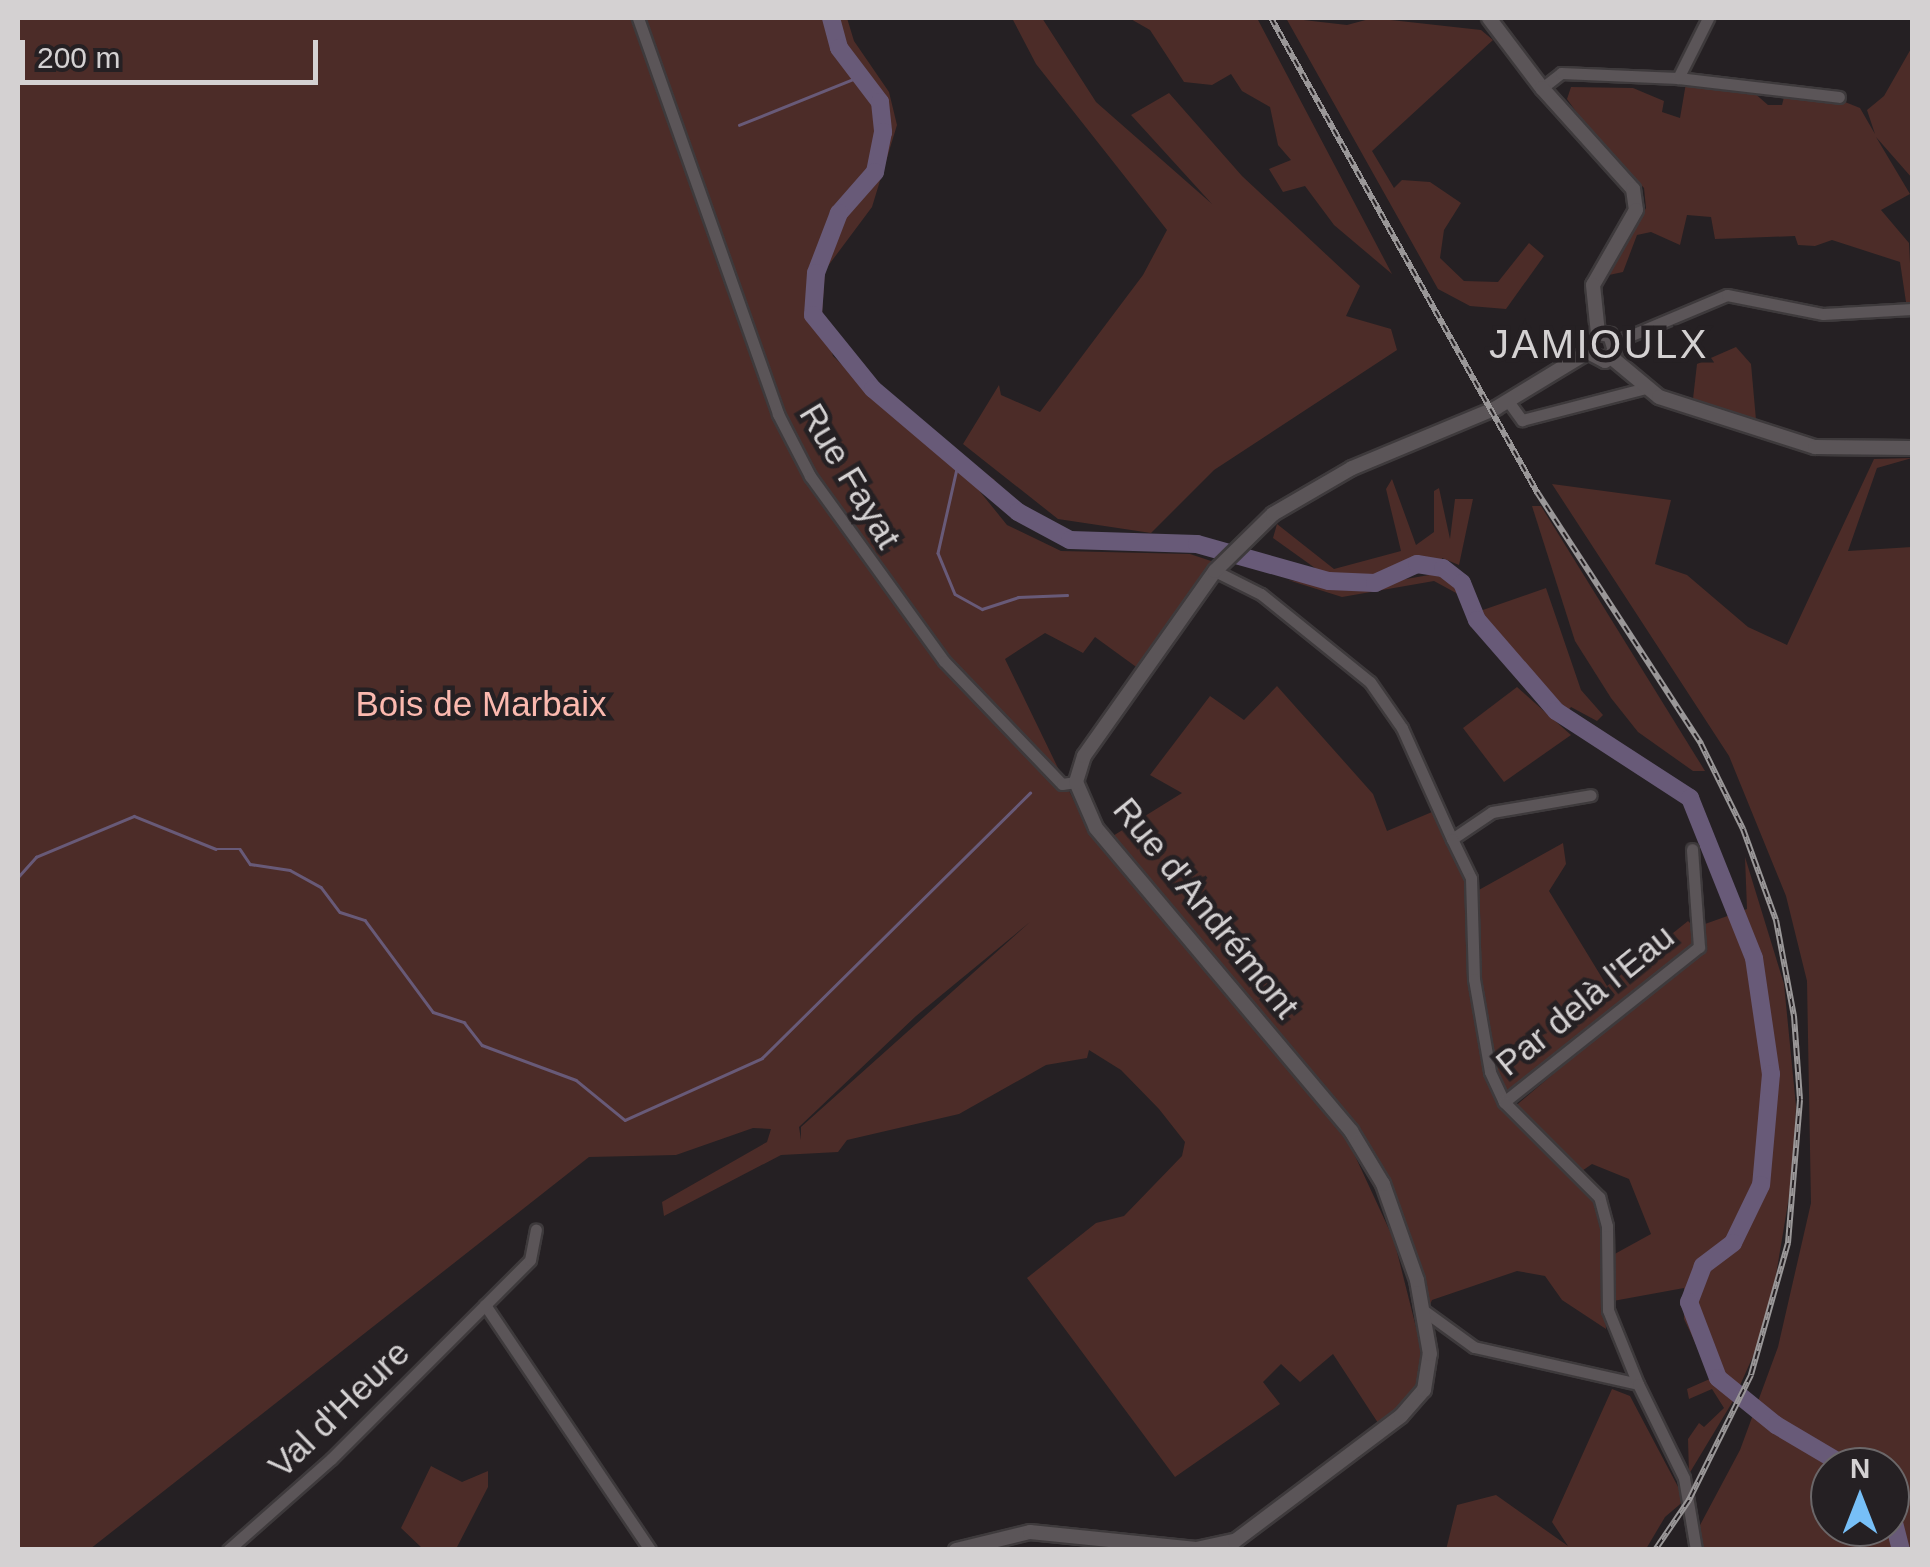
<!DOCTYPE html>
<meta charset="utf-8">
<style>
body{margin:0}
#map{position:relative;width:1930px;height:1567px;overflow:hidden;background:#252023;font-family:Helvetica,sans-serif}
div>[style]{position:absolute}
[style*='--x']{left:calc(var(--x)*1px);top:calc(var(--y)*1px);width:calc(var(--w)*1px);rotate:calc(var(--a)*1deg)}
.green>*{inset:0;background:#4c2c28}
.stream>*{height:2.5px;margin:-1.25px;padding:0 1.25px;transform-origin:1.25px;border-radius:1.25px;background:#685a78}
.river>*{height:18px;margin:-9px;padding:0 9px;transform-origin:9px;border-radius:9px;background:#685a78}
.roads{filter:drop-shadow(2px 0 #3e3a3c) drop-shadow(-2px 0 #3e3a3c) drop-shadow(0 2px #3e3a3c) drop-shadow(0 -2px #3e3a3c)}
.minor>*{height:11px;margin:-5.5px;padding:0 5.5px;transform-origin:5.5px;border-radius:5.5px;background:#5b5558}
.tertiary>*{height:14px;margin:-7px;padding:0 7px;transform-origin:7px;border-radius:7px;background:#5b5558}
.rail>*{height:6px;margin-top:-3px;transform-origin:0;background:repeating-linear-gradient(90deg,#252023 0 8px,#9a9798 0 16px);box-sizing:border-box;border-block:2px solid #9a9798}
span{translate:-50% -50%;white-space:nowrap;text-align:center;line-height:1.15;-webkit-text-stroke:9px #252023;paint-order:stroke}
.street-label{font-size:35px;color:#d4d1d2}
.park-label{font-size:35px;color:#fbb9af}
.quarter-label{font-size:40px;color:#d4d1d2;letter-spacing:2.5px}
.frame{position:absolute;inset:0;border:20px solid #d4d1d2;pointer-events:none}
.north{position:absolute;left:1810px;top:1447px;width:100px;height:100px;box-sizing:border-box;background:#252023;border:2px solid #6b6769;border-radius:50%;rotate:0deg;font-size:28px;font-weight:700;line-height:40px;text-align:center;color:#d4d1d2}
.north::after{content:'';display:block;margin:auto;width:35px;height:45px;background:#77bff7;clip-path:polygon(50% 0,100% 100%,50% 72%,0 100%)}
.scale{position:absolute;left:20px;top:40px;width:298px;height:45px;box-sizing:border-box;border:5px solid #d4d1d2;border-top:0;padding-left:12px;font-size:30px;line-height:35px;white-space:nowrap;color:#d4d1d2;-webkit-text-stroke:8px #252023;paint-order:stroke}
</style>
<div id="map">
<div class="green">
<i style="clip-path:polygon(evenodd,18px 18px,847px 18px,854px 41px,889px 92px,897px 125px,872px 207px,825px 270px,822px 315px,833px 356px,894px 415px,995px 480px,969px 478px,1007px 525px,1061px 551px,1190px 554px,1214px 562px,1139px 669px,1095px 637px,1083px 653px,1045px 633px,1005px 659px,1076px 805px,1104px 850px,1165px 917px,1108px 839px,1182px 793px,1150px 775px,1210px 696px,1244px 720px,1277px 686px,1373px 794px,1387px 831px,1432px 812px,1469px 876px,1471px 975px,1494px 1094px,1511px 1119px,1594px 1200px,1603px 1224px,1606px 1329px,1562px 1300px,1545px 1276px,1517px 1271px,1432px 1300px,1429px 1307px,1400px 1212px,1372px 1156px,1337px 1102px,1279px 1056px,1350px 1145px,1394px 1240px,1420px 1343px,1420px 1373px,1412px 1396px,1380px 1426px,1333px 1354px,1300px 1382px,1281px 1364px,1263px 1382px,1280px 1404px,1175px 1477px,1027px 1278px,1096px 1223px,1124px 1216px,1182px 1156px,1185px 1142px,1159px 1109px,1121px 1070px,1089px 1050px,1087px 1058px,1046px 1065px,959px 1114px,847px 1140px,838px 1152px,781px 1155px,664px 1216px,662px 1202px,767px 1142px,771px 1129px,753px 1128px,676px 1155px,589px 1157px,90px 1549px,18px 1549px,18px 18px,1030px 922px,801px 1127px,801px 1140px,799px 1127px,916px 1016px,1030px 922px)"></i>
<i style="clip-path:polygon(1012px 18px,1042px 18px,1096px 102px,1212px 204px,1131px 115px,1169px 93px,1242px 176px,1360px 286px,1346px 316px,1391px 329px,1397px 350px,1214px 470px,1151px 533px,1058px 519px,963px 444px,999px 385px,1001px 395px,1040px 412px,1143px 275px,1167px 230px,1036px 64px)"></i>
<i style="clip-path:polygon(1129px 18px,1257px 18px,1392px 274px,1334px 225px,1305px 186px,1283px 192px,1269px 169px,1291px 160px,1278px 145px,1270px 107px,1242px 91px,1231px 74px,1212px 85px,1184px 82px,1150px 30px)"></i>
<i style="clip-path:polygon(1286px 18px,1347px 25px,1373px 18px,1481px 30px,1493px 40px,1372px 151px,1394px 188px,1402px 180px,1430px 182px,1461px 203px,1444px 230px,1440px 258px,1464px 281px,1498px 282px,1529px 243px,1544px 256px,1506px 309px,1470px 306px,1438px 289px)"></i>
<i style="clip-path:polygon(1912px 47px,1912px 178px,1876px 137px,1910px 194px,1881px 210px,1909px 243px,1912px 303px,1906px 302px,1900px 262px,1832px 240px,1815px 246px,1798px 245px,1795px 236px,1715px 239px,1711px 217px,1687px 215px,1680px 245px,1651px 232px,1637px 235px,1623px 272px,1609px 275px,1646px 208px,1644px 188px,1587px 127px,1567px 99px,1571px 87px,1633px 88px,1664px 101px,1662px 112px,1680px 118px,1686px 83px,1752px 91px,1768px 105px,1782px 105px,1784px 97px,1840px 100px,1860px 108px,1875px 134px,1867px 110px,1884px 96px)"></i>
<i style="clip-path:polygon(1736px 347px,1751px 364px,1756px 420px,1693px 399px,1697px 364px)"></i>
<i style="clip-path:polygon(evenodd,1912px 458px,1877px 468px,1848px 551px,1912px 547px,1912px 1549px,1699px 1549px,1699px 1527px,1740px 1450px,1778px 1347px,1811px 1203px,1807px 981px,1786px 896px,1729px 756px,1552px 484px,1671px 500px,1655px 564px,1687px 575px,1748px 627px,1787px 645px,1874px 459px,1912px 458px,1830px 1467px,1890px 1467px,1890px 1527px,1830px 1527px,1830px 1467px)"></i>
<i style="clip-path:polygon(1392px 479px,1416px 545px,1434px 532px,1434px 491px,1439px 488px,1450px 539px,1455px 499px,1473px 499px,1459px 565px,1442px 558px,1443px 570px,1329px 578px,1273px 538px,1277px 524px,1334px 569px,1401px 551px,1386px 489px)"></i>
<i style="clip-path:polygon(1532px 506px,1541px 506px,1705px 771px,1693px 771px,1638px 732px,1611px 698px,1575px 641px)"></i>
<i style="clip-path:polygon(1435px 574px,1461px 587px,1458px 594px,1434px 581px,1342px 597px,1288px 580px,1348px 589px)"></i>
<i style="clip-path:polygon(1546px 588px,1581px 690px,1603px 715px,1597px 721px,1571px 707px,1566px 713px,1502px 645px,1480px 611px)"></i>
<i style="clip-path:polygon(1517px 687px,1571px 735px,1504px 782px,1463px 728px)"></i>
<i style="clip-path:polygon(1563px 843px,1566px 864px,1549px 891px,1607px 986px,1688px 921px,1696px 929px,1692px 950px,1506px 1094px,1497px 1080px,1477px 971px,1477px 891px)"></i>
<i style="clip-path:polygon(1745px 857px,1784px 984px,1796px 1106px,1793px 1173px,1773px 1293px,1754px 1354px,1733px 1401px,1689px 1474px,1688px 1439px,1699px 1423px,1704px 1427px,1724px 1408px,1712px 1389px,1689px 1399px,1687px 1389px,1712px 1378px,1684px 1319px,1684px 1288px,1613px 1301px,1611px 1256px,1651px 1234px,1629px 1179px,1592px 1164px,1579px 1173px,1513px 1108px,1701px 948px,1705px 924px,1747px 909px)"></i>
<i style="clip-path:polygon(1612px 1389px,1630px 1396px,1685px 1500px,1665px 1517px,1646px 1549px,1446px 1550px,1457px 1505px,1496px 1495px,1568px 1546px,1552px 1522px)"></i>
<i style="clip-path:polygon(431px 1466px,462px 1482px,488px 1471px,488px 1487px,456px 1549px,423px 1549px,401px 1528px)"></i>
</div>
<div class="stream">
<i style="--x:739;--y:125;--w:131;--a:-21.9"></i>
<i style="--x:959;--y:460;--w:95;--a:102.7"></i>
<i style="--x:938;--y:553;--w:44;--a:67.5"></i>
<i style="--x:955;--y:594;--w:31;--a:29"></i>
<i style="--x:982;--y:609;--w:38;--a:-18"></i>
<i style="--x:1018;--y:597;--w:49;--a:-2.3"></i>
<i style="--x:18;--y:877;--w:27;--a:-48"></i>
<i style="--x:36;--y:857;--w:106;--a:-22.7"></i>
<i style="--x:134;--y:816;--w:88;--a:21.9"></i>
<i style="--x:216;--y:849;--w:24;--a:0"></i>
<i style="--x:240;--y:849;--w:18;--a:56"></i>
<i style="--x:250;--y:864;--w:40;--a:8.5"></i>
<i style="--x:290;--y:870;--w:35;--a:29"></i>
<i style="--x:321;--y:887;--w:31;--a:53"></i>
<i style="--x:340;--y:912;--w:26;--a:18"></i>
<i style="--x:365;--y:920;--w:114;--a:53.5"></i>
<i style="--x:433;--y:1012;--w:33;--a:18"></i>
<i style="--x:464;--y:1022;--w:29;--a:52"></i>
<i style="--x:482;--y:1045;--w:100;--a:20.4"></i>
<i style="--x:576;--y:1080;--w:63;--a:39.2"></i>
<i style="--x:625;--y:1120;--w:150;--a:-24.3"></i>
<i style="--x:762;--y:1058;--w:377;--a:-44.7"></i>
</div>
<div class="river">
<i style="--x:831;--y:18;--w:31;--a:75"></i>
<i style="--x:839;--y:48;--w:68;--a:52.8"></i>
<i style="--x:880;--y:102;--w:30;--a:84"></i>
<i style="--x:883;--y:132;--w:41;--a:101.3"></i>
<i style="--x:875;--y:172;--w:55;--a:131.3"></i>
<i style="--x:839;--y:213;--w:64;--a:111"></i>
<i style="--x:816;--y:273;--w:42;--a:94.1"></i>
<i style="--x:813;--y:315;--w:95;--a:51"></i>
<i style="--x:873;--y:389;--w:190;--a:40.3"></i>
<i style="--x:1018;--y:512;--w:59;--a:28.3"></i>
<i style="--x:1070;--y:540;--w:127;--a:1.8"></i>
<i style="--x:1197;--y:544;--w:137;--a:15.7"></i>
<i style="--x:1329;--y:581;--w:46;--a:2.5"></i>
<i style="--x:1375;--y:583;--w:46;--a:-24.3"></i>
<i style="--x:1417;--y:564;--w:26;--a:9"></i>
<i style="--x:1443;--y:568;--w:24;--a:38"></i>
<i style="--x:1462;--y:583;--w:40;--a:68"></i>
<i style="--x:1477;--y:620;--w:121;--a:49"></i>
<i style="--x:1556;--y:711;--w:160;--a:33"></i>
<i style="--x:1690;--y:798;--w:172;--a:68.2"></i>
<i style="--x:1754;--y:958;--w:117;--a:81.7"></i>
<i style="--x:1771;--y:1074;--w:111;--a:95.1"></i>
<i style="--x:1761;--y:1185;--w:64;--a:115.8"></i>
<i style="--x:1733;--y:1243;--w:38;--a:143"></i>
<i style="--x:1703;--y:1266;--w:39;--a:111"></i>
<i style="--x:1689;--y:1302;--w:81;--a:69.1"></i>
<i style="--x:1718;--y:1378;--w:75;--a:39"></i>
<i style="--x:1776;--y:1425;--w:82;--a:30.6"></i>
<i style="--x:1890;--y:1507;--w:44;--a:75.7"></i>
</div>
<div class="roads">
<div class="minor">
<i style="--x:638;--y:18;--w:420;--a:70.5"></i>
<i style="--x:778;--y:414;--w:70;--a:62.7"></i>
<i style="--x:810;--y:476;--w:228;--a:54.1"></i>
<i style="--x:944;--y:661;--w:170;--a:46.2"></i>
<i style="--x:1062;--y:784;--w:14;--a:-8"></i>
<i style="--x:1678;--y:78;--w:162;--a:6.7"></i>
<i style="--x:1542;--y:88;--w:24;--a:-38"></i>
<i style="--x:1561;--y:73;--w:117;--a:2.4"></i>
<i style="--x:1678;--y:78;--w:67;--a:-63.4"></i>
<i style="--x:1615;--y:342;--w:121;--a:-22.8"></i>
<i style="--x:1727;--y:295;--w:98;--a:11.2"></i>
<i style="--x:1823;--y:314;--w:89;--a:-3.2"></i>
<i style="--x:1508;--y:401;--w:24;--a:54"></i>
<i style="--x:1522;--y:420;--w:128;--a:-14.5"></i>
<i style="--x:1215;--y:571;--w:51;--a:26.6"></i>
<i style="--x:1261;--y:594;--w:140;--a:38.9"></i>
<i style="--x:1370;--y:682;--w:56;--a:55.2"></i>
<i style="--x:1402;--y:728;--w:122;--a:65.8"></i>
<i style="--x:1452;--y:839;--w:48;--a:-34"></i>
<i style="--x:1492;--y:812;--w:100;--a:-9.7"></i>
<i style="--x:1452;--y:839;--w:43;--a:64"></i>
<i style="--x:1471;--y:878;--w:101;--a:88.3"></i>
<i style="--x:1474;--y:979;--w:94;--a:80.2"></i>
<i style="--x:1490;--y:1072;--w:33;--a:65"></i>
<i style="--x:1504;--y:1102;--w:249;--a:-38.5"></i>
<i style="--x:1699;--y:947;--w:98;--a:-94.1"></i>
<i style="--x:485;--y:1305;--w:295;--a:56"></i>
<i style="--x:1423;--y:1310;--w:63;--a:36"></i>
<i style="--x:1474;--y:1347;--w:168;--a:12.7"></i>
<i style="--x:1638;--y:1384;--w:80;--a:-112.1"></i>
<i style="--x:1608;--y:1310;--w:84;--a:-90.7"></i>
<i style="--x:1607;--y:1226;--w:30;--a:-105"></i>
<i style="--x:1599;--y:1197;--w:134;--a:-135"></i>
<i style="--x:1638;--y:1384;--w:105;--a:63.9"></i>
<i style="--x:1684;--y:1478;--w:73;--a:80.5"></i>
<i style="--x:228;--y:1550;--w:137;--a:-41.5"></i>
<i style="--x:331;--y:1459;--w:281;--a:-45"></i>
<i style="--x:530;--y:1260;--w:31;--a:-79"></i>
</div>
<div class="tertiary">
<i style="--x:1489;--y:18;--w:88;--a:52.9"></i>
<i style="--x:1542;--y:88;--w:136;--a:48"></i>
<i style="--x:1633;--y:189;--w:21;--a:82"></i>
<i style="--x:1636;--y:210;--w:86;--a:119.8"></i>
<i style="--x:1593;--y:285;--w:48;--a:84.1"></i>
<i style="--x:1588;--y:352;--w:19;--a:28"></i>
<i style="--x:1605;--y:361;--w:14;--a:-45"></i>
<i style="--x:1615;--y:351;--w:17;--a:-107"></i>
<i style="--x:1610;--y:335;--w:12;--a:-171"></i>
<i style="--x:1611;--y:357;--w:62;--a:39.8"></i>
<i style="--x:1659;--y:397;--w:164;--a:17.8"></i>
<i style="--x:1815;--y:447;--w:97;--a:0.6"></i>
<i style="--x:956;--y:1550;--w:76;--a:-13.7"></i>
<i style="--x:1030;--y:1532;--w:167;--a:5.8"></i>
<i style="--x:1196;--y:1549;--w:40;--a:-12"></i>
<i style="--x:1235;--y:1541;--w:208;--a:-37"></i>
<i style="--x:1401;--y:1416;--w:35;--a:-49"></i>
<i style="--x:1424;--y:1390;--w:36;--a:-81"></i>
<i style="--x:1430;--y:1354;--w:75;--a:-100"></i>
<i style="--x:1417;--y:1280;--w:102;--a:-109.5"></i>
<i style="--x:1383;--y:1184;--w:62;--a:-121.1"></i>
<i style="--x:1351;--y:1131;--w:396;--a:-130.1"></i>
<i style="--x:1096;--y:828;--w:50;--a:-113.5"></i>
<i style="--x:1076;--y:782;--w:27;--a:-73"></i>
<i style="--x:1084;--y:756;--w:227;--a:-54.7"></i>
<i style="--x:1215;--y:571;--w:81;--a:-44.5"></i>
<i style="--x:1273;--y:514;--w:91;--a:-30.2"></i>
<i style="--x:1352;--y:468;--w:156;--a:-22.6"></i>
<i style="--x:1496;--y:408;--w:108;--a:-31.3"></i>
</div>
</div>
<div class="rail">
<i style="--x:1271;--y:18;--w:544;--a:60.7"></i>
<i style="--x:1537;--y:492;--w:301;--a:56.9"></i>
<i style="--x:1701;--y:744;--w:95;--a:63.7"></i>
<i style="--x:1743;--y:829;--w:97;--a:70.1"></i>
<i style="--x:1776;--y:920;--w:98;--a:79.4"></i>
<i style="--x:1794;--y:1016;--w:84;--a:85.9"></i>
<i style="--x:1800;--y:1100;--w:144;--a:94.8"></i>
<i style="--x:1788;--y:1243;--w:137;--a:105.7"></i>
<i style="--x:1751;--y:1375;--w:140;--a:116.4"></i>
<i style="--x:1689;--y:1500;--w:60;--a:124.2"></i>
</div>
<div class="street-label">
<span style="left:850px;top:476px;rotate:59deg">Rue Fayat</span>
<span style="left:1206px;top:908px;rotate:51deg">Rue d'Andrémont</span>
<span style="left:1585px;top:1000px;rotate:-39deg">Par delà l'Eau</span>
<span style="left:339px;top:1409px;rotate:-44deg">Val d'Heure</span>
</div>
<div class="park-label">
<span style="left:481px;top:704px">Bois de Marbaix</span>
</div>
<div class="quarter-label">
<span style="left:1599px;top:344px">JAMIOULX</span>
</div>
<div class="frame"></div>
<div class="north">N</div>
<div class="scale">200 m</div>
</div>
